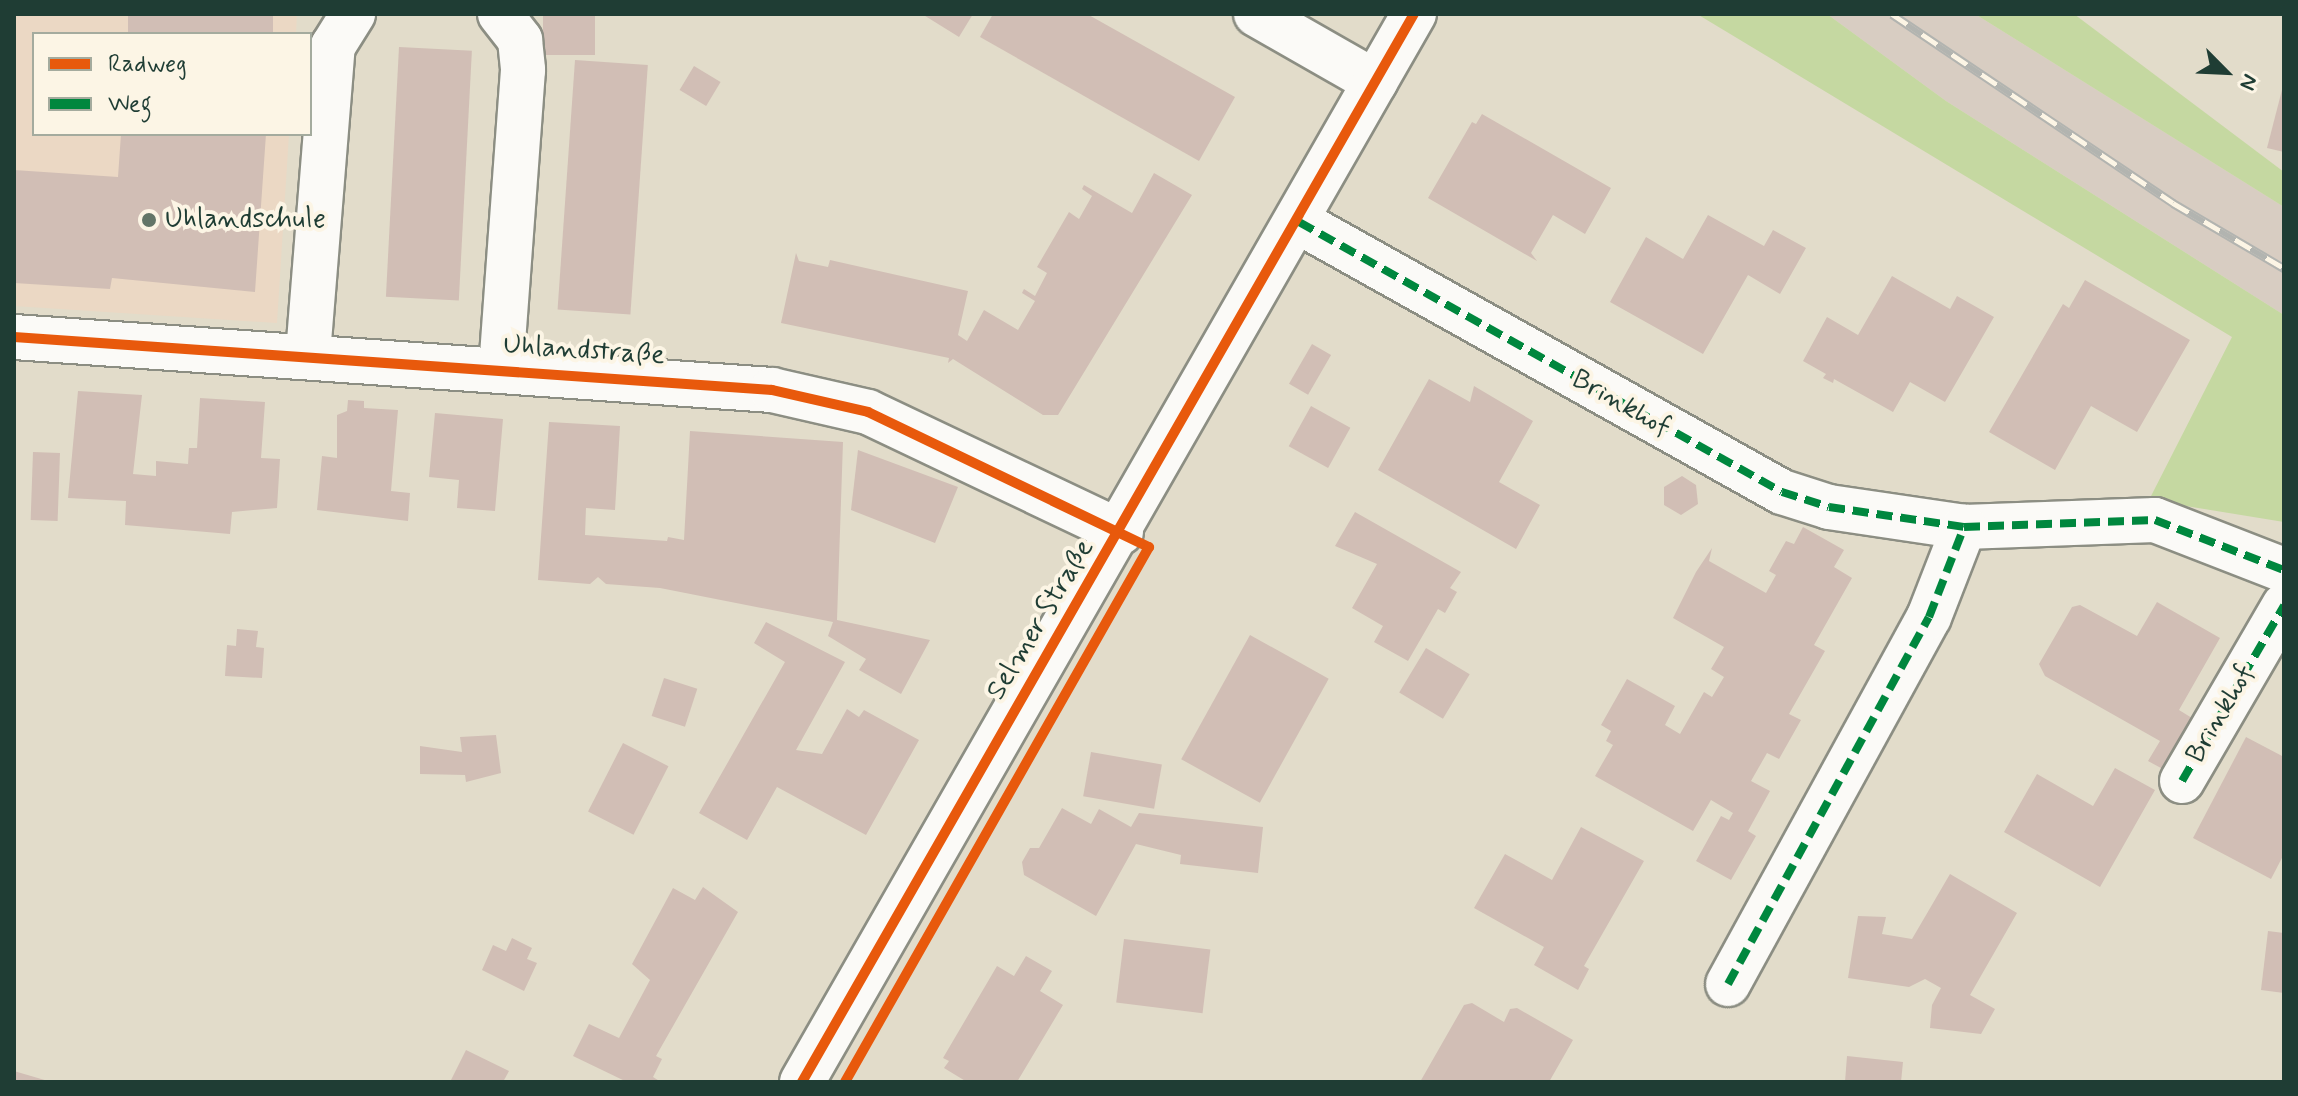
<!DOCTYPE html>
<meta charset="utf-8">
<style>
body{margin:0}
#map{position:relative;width:2298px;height:1096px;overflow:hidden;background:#e2dcca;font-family:Mynerve,sans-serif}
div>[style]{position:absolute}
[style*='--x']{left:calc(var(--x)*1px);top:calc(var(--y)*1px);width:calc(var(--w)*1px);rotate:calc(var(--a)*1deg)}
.built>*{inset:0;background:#ebd8c4}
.industrial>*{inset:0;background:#d8cdc2}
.green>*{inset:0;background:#c5d8a1}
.building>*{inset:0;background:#d1beb5;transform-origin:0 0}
.roads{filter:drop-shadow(2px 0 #8c8e83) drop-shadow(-2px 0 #8c8e83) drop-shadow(0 2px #8c8e83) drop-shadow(0 -2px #8c8e83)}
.minor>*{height:44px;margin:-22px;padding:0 22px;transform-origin:22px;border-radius:22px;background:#fbfaf7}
.rail>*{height:9px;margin-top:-4.5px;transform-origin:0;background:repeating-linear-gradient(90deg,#fcf5e5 0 18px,#b2b4b0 0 36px);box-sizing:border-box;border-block:2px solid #b2b4b0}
.quiet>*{height:8px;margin-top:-4px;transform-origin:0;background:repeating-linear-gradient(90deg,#00873e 0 16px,transparent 0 24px)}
.cycleway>*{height:10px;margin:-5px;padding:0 5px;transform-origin:5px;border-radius:5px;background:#e8590c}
.dots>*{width:22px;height:22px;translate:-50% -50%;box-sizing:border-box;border:4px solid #fcf5e5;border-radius:50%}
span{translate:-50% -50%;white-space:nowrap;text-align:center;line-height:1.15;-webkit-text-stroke:8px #fcf5e5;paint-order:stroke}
.poi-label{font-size:28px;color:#1f3d34}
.left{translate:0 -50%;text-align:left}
.street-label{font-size:28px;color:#1f3d34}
.frame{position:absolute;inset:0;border:16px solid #1f3d34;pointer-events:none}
.legend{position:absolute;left:32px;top:32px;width:280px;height:104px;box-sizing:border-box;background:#fcf5e5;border:2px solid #a4ab9e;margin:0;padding:10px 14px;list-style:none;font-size:24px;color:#1f3d34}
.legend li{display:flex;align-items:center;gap:16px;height:40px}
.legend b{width:40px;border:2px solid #a4ab9e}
.north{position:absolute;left:2186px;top:32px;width:80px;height:80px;-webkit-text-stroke:6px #fcf5e5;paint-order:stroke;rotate:114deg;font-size:22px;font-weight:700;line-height:32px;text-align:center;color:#1f3d34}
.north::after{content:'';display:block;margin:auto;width:28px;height:36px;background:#1f3d34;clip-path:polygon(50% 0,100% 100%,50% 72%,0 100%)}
</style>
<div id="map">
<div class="built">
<i style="clip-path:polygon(14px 14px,297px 14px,296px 34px,34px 34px,34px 134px,289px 134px,277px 323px,14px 306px)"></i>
</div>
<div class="industrial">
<i style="clip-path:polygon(1827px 14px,1975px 14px,2284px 207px,2284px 315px,1946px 101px)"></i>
</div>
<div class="green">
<i style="clip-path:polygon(1697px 14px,1827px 14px,1946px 101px,2284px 315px,2284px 522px,2149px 500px,2232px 337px)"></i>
<i style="clip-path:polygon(1975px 14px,2074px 14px,2284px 172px,2284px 207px)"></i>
</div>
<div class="building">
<i style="left:128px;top:14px;width:145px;height:20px"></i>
<i style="left:543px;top:14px;width:52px;height:41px"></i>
<i style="clip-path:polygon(922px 14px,973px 14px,959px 37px)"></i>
<i style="clip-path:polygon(993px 14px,1087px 14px,1235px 97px,1199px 161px,980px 37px)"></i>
<i style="left:399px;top:47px;width:73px;height:250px;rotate:3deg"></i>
<i style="left:575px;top:60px;width:73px;height:250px;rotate:4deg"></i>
<i style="left:694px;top:66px;width:31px;height:28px;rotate:31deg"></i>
<i style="clip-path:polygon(2283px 86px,2284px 86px,2284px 152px,2267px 148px)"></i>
<i style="clip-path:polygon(1482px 114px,1611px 188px,1585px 234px,1553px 215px,1531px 253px,1537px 261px,1428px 198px,1472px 122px,1476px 124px)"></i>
<i style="clip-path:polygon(121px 134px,266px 134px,255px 292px,112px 278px,110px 289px,14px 283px,14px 170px,118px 177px)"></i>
<i style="clip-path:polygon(1154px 173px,1192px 195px,1058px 415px,1043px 415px,953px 359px,948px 363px,949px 358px,781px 323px,796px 253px,799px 261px,828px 267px,830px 260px,968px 291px,958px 335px,967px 341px,984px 310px,1018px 330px,1035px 301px,1022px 293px,1024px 289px,1035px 296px,1047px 273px,1037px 267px,1069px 212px,1079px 219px,1092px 196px,1082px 189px,1084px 185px,1132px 213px)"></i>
<i style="clip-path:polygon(1708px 215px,1764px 246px,1773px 230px,1806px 248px,1780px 294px,1748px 275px,1703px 354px,1610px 302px,1646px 237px,1683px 259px)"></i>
<i style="clip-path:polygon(1892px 276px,1950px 309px,1957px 296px,1994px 317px,1945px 402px,1910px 382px,1893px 412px,1834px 379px,1833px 383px,1823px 378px,1826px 374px,1803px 361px,1827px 317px,1858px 335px)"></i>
<i style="clip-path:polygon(2085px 280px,2190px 340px,2137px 432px,2091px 406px,2055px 470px,1989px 432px,2063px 304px,2069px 308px)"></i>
<i style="left:1312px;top:344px;width:22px;height:46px;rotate:30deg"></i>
<i style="clip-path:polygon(1429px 379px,1470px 402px,1474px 386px,1533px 421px,1499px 482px,1540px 505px,1516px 549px,1378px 470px)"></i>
<i style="clip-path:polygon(78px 391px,142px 395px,133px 474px,156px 476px,156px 461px,188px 464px,189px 448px,197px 448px,200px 398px,265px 402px,261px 458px,280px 459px,277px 508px,232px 512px,230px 534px,125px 525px,126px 501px,68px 498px)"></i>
<i style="clip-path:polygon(348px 400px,364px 401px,364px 408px,398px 410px,391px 491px,410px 493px,408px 521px,317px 510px,322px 456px,337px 458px,337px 415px,347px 411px)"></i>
<i style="left:1311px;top:406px;width:45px;height:46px;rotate:29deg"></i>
<i style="clip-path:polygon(435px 413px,503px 419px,495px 511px,457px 508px,459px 480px,429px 477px)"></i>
<i style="clip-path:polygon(549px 422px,620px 426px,615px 510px,586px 508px,585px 535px,667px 541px,668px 537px,684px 540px,690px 431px,843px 442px,837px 620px,930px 640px,901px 694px,859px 670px,866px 659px,828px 636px,833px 622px,660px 588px,606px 584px,598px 577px,590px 584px,538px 580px)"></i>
<i style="clip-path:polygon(858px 450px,958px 487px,935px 543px,851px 510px)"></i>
<i style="left:33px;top:452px;width:27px;height:68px;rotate:2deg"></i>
<i style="clip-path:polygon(1682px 476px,1696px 485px,1698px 504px,1681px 515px,1664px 505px,1664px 487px)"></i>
<i style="clip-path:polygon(1355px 512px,1461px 572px,1450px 588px,1457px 592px,1445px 613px,1438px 609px,1408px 661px,1374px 642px,1383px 626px,1352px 608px,1377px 564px,1335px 546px)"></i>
<i style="clip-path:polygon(1803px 527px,1844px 550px,1834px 567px,1852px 578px,1814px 645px,1825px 651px,1789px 714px,1801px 720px,1779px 759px,1767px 753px,1751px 781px,1770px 791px,1748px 831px,1756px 836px,1731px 880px,1696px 861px,1721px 816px,1729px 820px,1733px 813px,1711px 800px,1693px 831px,1595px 776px,1613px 745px,1606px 741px,1611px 731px,1601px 725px,1627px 679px,1675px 706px,1665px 725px,1680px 734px,1704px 692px,1712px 697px,1724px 677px,1711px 669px,1724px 647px,1673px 618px,1696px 572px,1712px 548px,1709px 561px,1766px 593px,1776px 575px,1769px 571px,1786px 541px,1794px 544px)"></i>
<i style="clip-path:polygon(2157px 602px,2220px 638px,2179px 710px,2200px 723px,2172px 774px,2148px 761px,2160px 741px,2045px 676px,2039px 664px,2072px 607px,2080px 605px,2137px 636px)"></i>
<i style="clip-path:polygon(766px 622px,845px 662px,796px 750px,822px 754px,847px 709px,859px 717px,864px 710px,919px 740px,866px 835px,777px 787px,747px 840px,699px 813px,785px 662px,754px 643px)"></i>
<i style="clip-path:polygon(237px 629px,258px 631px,256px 647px,264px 648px,262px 678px,225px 676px,227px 645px,236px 646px)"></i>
<i style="left:1250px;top:635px;width:90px;height:142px;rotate:29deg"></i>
<i style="left:1426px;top:648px;width:51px;height:52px;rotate:31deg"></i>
<i style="left:664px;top:678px;width:35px;height:40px;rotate:18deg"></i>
<i style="clip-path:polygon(496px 735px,501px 773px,466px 782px,465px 775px,420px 774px,420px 746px,462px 752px,460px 737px)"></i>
<i style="clip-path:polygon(2246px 737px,2284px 757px,2284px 854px,2271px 879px,2193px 838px)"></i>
<i style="left:623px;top:743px;width:51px;height:77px;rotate:27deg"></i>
<i style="left:1091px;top:752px;width:72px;height:45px;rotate:10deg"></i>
<i style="clip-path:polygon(2115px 768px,2155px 790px,2100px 887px,2004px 832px,2037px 774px,2093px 806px)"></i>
<i style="clip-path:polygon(1062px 808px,1091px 824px,1099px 809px,1131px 827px,1139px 813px,1263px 827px,1258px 873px,1180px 864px,1181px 855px,1136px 844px,1096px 916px,1024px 875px,1022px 862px,1030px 848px,1039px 848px)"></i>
<i style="clip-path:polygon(1581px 827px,1644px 861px,1584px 966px,1589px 969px,1578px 990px,1534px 965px,1544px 947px,1474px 908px,1505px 854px,1552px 880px)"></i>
<i style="clip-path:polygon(1950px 874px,2017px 913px,1970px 995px,1995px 1009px,1981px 1034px,1930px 1028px,1932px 1005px,1941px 988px,1925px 979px,1909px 987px,1848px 978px,1858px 916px,1886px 917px,1882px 934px,1912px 939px)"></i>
<i style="clip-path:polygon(703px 887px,738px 912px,656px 1056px,662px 1059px,653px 1077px,661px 1082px,627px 1082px,573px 1056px,589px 1024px,619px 1038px,650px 980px,632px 964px,673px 888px,695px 900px)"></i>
<i style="clip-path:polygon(2268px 931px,2284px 933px,2284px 993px,2261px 990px)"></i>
<i style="clip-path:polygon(512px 938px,532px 948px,527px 959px,537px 963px,524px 991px,482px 970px,493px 945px,506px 951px)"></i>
<i style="left:1124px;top:939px;width:87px;height:64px;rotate:7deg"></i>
<i style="clip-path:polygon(1026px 956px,1052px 971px,1040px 991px,1063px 1005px,1017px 1082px,967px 1082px,944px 1068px,949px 1061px,943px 1058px,997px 966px,1014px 976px)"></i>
<i style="clip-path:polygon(1472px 1003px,1504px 1022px,1510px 1009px,1517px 1008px,1573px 1040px,1549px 1082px,1420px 1082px,1464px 1005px)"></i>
<i style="clip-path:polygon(466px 1050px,509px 1071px,503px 1082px,450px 1082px)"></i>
<i style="clip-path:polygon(1847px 1056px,1903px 1062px,1901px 1082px,1845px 1082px)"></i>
<i style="clip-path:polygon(14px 1071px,48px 1081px,48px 1082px,14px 1082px)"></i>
</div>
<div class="roads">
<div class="minor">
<i style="--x:500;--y:14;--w:33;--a:52"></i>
<i style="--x:520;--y:40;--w:30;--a:84"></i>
<i style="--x:523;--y:70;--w:300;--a:94.2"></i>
<i style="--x:1256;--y:14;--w:137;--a:29.7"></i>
<i style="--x:1299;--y:222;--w:553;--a:29.21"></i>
<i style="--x:1782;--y:492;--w:49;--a:17.7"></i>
<i style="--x:1829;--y:507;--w:136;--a:8.4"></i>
<i style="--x:1964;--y:527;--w:191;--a:-2.1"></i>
<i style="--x:2155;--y:520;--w:138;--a:21.2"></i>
<i style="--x:14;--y:337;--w:760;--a:4"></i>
<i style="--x:772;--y:390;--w:98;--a:12.9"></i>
<i style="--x:868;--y:412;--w:280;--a:25.4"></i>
<i style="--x:308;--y:354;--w:309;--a:-85.4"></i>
<i style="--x:333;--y:46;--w:38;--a:-58"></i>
<i style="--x:2182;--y:781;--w:203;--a:-59.8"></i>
<i style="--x:1728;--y:984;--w:418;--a:-61.3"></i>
<i style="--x:1929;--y:617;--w:97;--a:-68.7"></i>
<i style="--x:802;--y:1082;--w:1231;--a:-60.19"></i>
</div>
</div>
<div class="rail">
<i style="--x:1892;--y:14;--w:339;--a:33.9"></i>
<i style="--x:2173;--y:203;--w:129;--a:30.4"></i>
</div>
<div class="quiet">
<i style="--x:1299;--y:222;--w:553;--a:29.21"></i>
<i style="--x:1782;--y:492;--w:49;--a:17.7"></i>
<i style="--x:1829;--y:507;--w:136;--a:8.4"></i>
<i style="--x:1964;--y:527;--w:191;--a:-2.1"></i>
<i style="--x:2155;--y:520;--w:138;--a:21.2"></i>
<i style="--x:2182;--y:781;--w:203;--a:-59.8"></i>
<i style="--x:1728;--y:984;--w:418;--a:-61.3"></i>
<i style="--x:1929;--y:617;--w:97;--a:-68.7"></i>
</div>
<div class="cycleway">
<i style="--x:14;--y:337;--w:760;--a:4"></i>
<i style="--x:772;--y:390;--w:98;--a:12.9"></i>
<i style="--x:868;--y:412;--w:312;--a:25.7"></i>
<i style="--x:1149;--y:547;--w:615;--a:119.61"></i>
<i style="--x:802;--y:1082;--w:1231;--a:-60.19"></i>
</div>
<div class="dots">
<i style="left:149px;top:220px;background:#637568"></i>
</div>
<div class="poi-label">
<span class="left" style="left:165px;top:220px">Uhlandschule</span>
</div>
<div class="street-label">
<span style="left:584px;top:351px;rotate:4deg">Uhlandstraße</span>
<span style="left:1621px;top:404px;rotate:29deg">Brinkhof</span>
<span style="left:1041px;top:620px;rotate:-59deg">Selmer Straße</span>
<span style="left:2221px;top:714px;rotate:-60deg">Brinkhof</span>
</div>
<div class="frame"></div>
<ul class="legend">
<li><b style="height:10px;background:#e8590c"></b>Radweg</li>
<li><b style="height:10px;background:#00873e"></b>Weg</li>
</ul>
<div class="north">N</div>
</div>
